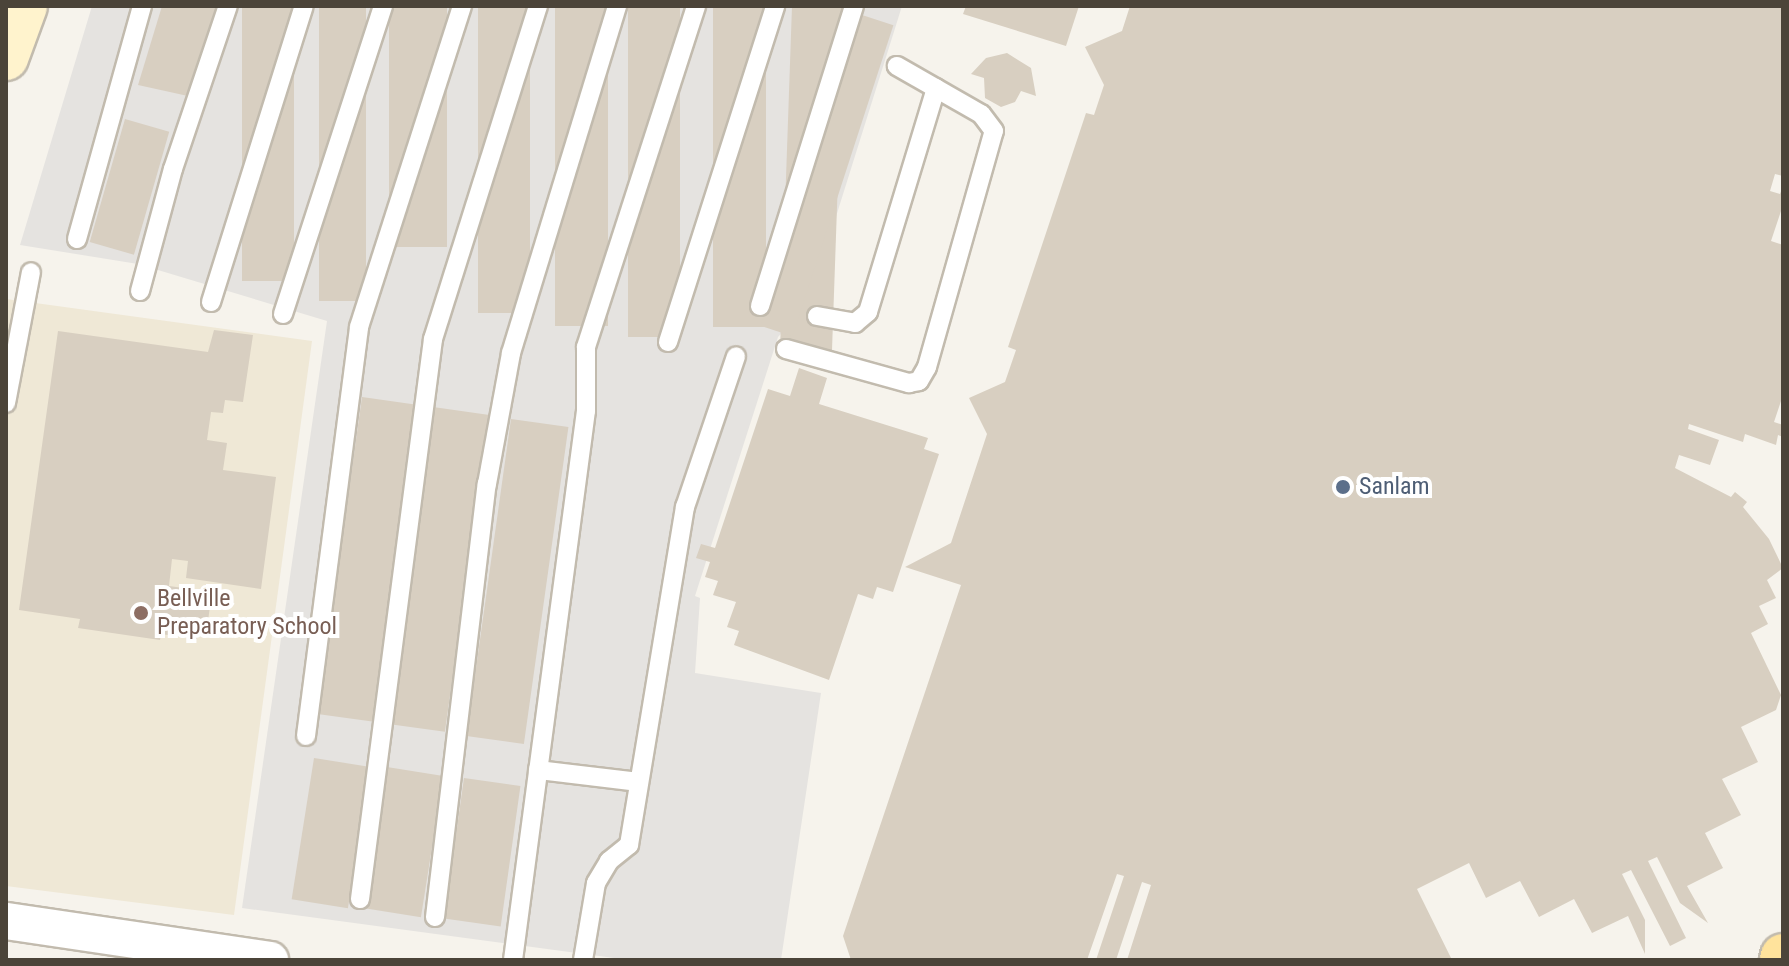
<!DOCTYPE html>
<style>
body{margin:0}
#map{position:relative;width:1789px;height:966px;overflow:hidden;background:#f6f3ec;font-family:"Roboto Condensed",sans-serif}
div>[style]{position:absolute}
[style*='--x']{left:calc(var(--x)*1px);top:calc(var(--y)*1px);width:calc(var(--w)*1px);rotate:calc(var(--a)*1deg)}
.education>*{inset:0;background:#efe8d6}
.parking>*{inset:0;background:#e5e3e0}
.building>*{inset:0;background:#d8cfc1;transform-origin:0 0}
.roads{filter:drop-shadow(2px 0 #c2bbae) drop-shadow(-2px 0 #c2bbae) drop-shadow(0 2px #c2bbae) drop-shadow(0 -2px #c2bbae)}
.lane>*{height:18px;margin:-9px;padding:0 9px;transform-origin:9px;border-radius:9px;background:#fff}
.street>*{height:36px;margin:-18px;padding:0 18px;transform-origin:18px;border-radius:18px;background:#fff}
.secondary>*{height:44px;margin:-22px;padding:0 22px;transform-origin:22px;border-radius:22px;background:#fff3cd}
.primary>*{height:44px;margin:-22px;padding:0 22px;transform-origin:22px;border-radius:22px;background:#ffe39c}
.dots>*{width:22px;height:22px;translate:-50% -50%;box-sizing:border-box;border:4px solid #fff;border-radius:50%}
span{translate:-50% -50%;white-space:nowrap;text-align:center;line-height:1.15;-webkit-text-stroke:8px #fff;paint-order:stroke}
.service-label{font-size:24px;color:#4e5e75}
.left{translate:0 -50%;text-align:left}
.education-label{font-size:24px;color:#785e54}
.frame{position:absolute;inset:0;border:8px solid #4b4439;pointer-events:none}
</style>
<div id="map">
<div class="education">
<i style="clip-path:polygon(6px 299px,312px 341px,234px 915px,6px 886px)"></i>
</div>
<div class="parking">
<i style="clip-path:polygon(92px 6px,902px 6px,808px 306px,778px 337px,695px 596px,700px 598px,695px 673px,821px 693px,781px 960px,629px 960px,242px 908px,327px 321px,138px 264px,20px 245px)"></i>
</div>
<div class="building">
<i style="clip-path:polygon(162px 6px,227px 6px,197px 98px,138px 85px)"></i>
<i style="left:242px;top:6px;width:52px;height:275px"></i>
<i style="left:319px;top:6px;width:47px;height:295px"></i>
<i style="left:389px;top:6px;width:58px;height:241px"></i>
<i style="left:478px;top:6px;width:52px;height:307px"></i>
<i style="left:555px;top:6px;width:53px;height:320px"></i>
<i style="left:628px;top:6px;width:52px;height:331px"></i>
<i style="left:713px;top:6px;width:53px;height:321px"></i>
<i style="left:792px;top:6px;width:52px;height:344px;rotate:2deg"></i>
<i style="clip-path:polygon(966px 6px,1079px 6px,1066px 46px,963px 14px)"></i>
<i style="clip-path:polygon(1130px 6px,1783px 6px,1783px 176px,1775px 174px,1770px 191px,1780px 194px,1783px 186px,1783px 205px,1771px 241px,1783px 245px,1783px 395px,1774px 422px,1783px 425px,1783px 437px,1778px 435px,1776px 445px,1745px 434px,1743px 442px,1689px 424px,1688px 429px,1719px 440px,1710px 465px,1679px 455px,1675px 468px,1731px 497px,1735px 492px,1747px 502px,1743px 507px,1769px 539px,1783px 568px,1767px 580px,1776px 598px,1759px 606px,1768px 624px,1751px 633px,1781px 695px,1776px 710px,1741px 727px,1758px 762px,1722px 779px,1741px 815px,1705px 833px,1723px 868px,1687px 886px,1708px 923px,1680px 903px,1657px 857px,1648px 861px,1686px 938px,1670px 946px,1631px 870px,1622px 874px,1645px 920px,1645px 954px,1628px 916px,1592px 933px,1574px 899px,1539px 917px,1520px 881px,1486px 898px,1469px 863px,1417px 889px,1452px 960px,1127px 960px,1151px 885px,1142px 882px,1116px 960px,1096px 960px,1124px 876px,1117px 874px,1087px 960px,851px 960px,843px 936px,961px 585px,905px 567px,951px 543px,987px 434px,969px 398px,1005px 382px,1016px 350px,1008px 347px,1086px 113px,1094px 115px,1104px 85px,1085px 47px,1122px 31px)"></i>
<i style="left:862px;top:15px;width:33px;height:327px;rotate:18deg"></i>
<i style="clip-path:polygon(1007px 53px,1031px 68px,1036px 96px,1021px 91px,1015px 102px,1001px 107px,985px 98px,984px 78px,971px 74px,986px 58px)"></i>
<i style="left:125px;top:119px;width:46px;height:128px;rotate:16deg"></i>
<i style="clip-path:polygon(214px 330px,253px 335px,243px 402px,225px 400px,223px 413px,211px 412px,207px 440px,227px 443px,223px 470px,276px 477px,261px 589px,186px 578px,188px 561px,172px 559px,169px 586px,212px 592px,208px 621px,200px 620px,197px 639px,161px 634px,160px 640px,78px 628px,80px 619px,19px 610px,58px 331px,208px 352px)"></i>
<i style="clip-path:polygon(799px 368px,827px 378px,819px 404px,928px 438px,924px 449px,939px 454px,893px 592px,877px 587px,873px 599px,858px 594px,829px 680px,734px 645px,739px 631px,727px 627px,736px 602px,713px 595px,718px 581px,705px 577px,710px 562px,696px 558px,701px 544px,715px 548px,768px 389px,790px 396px)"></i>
<i style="left:362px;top:397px;width:57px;height:320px;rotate:8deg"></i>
<i style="left:433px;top:407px;width:57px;height:320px;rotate:8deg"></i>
<i style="left:511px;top:419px;width:58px;height:320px;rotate:8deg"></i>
<i style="left:314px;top:758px;width:57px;height:143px;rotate:9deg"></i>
<i style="left:387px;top:767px;width:57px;height:143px;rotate:9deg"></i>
<i style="left:464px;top:778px;width:57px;height:142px;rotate:8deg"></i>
</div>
<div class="roads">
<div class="lane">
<i style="--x:77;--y:239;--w:242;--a:-74.4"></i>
<i style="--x:140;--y:291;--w:126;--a:-74.9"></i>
<i style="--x:173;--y:169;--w:172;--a:-71.4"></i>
<i style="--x:211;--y:302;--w:310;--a:-72.6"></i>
<i style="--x:760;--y:306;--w:314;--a:-72.6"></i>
<i style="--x:283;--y:314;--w:324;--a:-72"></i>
<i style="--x:817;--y:316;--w:39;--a:10"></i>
<i style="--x:855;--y:323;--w:17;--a:-40"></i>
<i style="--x:868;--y:312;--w:234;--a:-73.1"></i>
<i style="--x:668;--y:342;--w:353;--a:-72.3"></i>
<i style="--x:786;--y:349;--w:128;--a:15.5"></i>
<i style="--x:909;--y:383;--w:10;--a:-11"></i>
<i style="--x:919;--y:381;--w:16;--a:-60"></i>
<i style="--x:927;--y:367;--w:245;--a:-74.2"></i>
<i style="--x:994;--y:131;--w:21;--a:-127"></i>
<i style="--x:981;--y:114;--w:97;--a:-150.3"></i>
<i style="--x:6;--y:403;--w:133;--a:-79.2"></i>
<i style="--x:306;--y:736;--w:412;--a:-82.6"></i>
<i style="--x:359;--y:327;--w:337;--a:-72.2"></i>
<i style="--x:538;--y:770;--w:101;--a:6.8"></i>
<i style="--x:360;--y:899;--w:565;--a:-82.57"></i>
<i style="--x:433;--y:339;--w:349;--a:-72.5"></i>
<i style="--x:435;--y:917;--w:436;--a:-83.2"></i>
<i style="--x:487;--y:484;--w:133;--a:-79.6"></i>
<i style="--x:511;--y:353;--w:363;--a:-73"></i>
<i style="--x:513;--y:960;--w:554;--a:-82.43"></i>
<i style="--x:586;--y:411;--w:64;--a:-90"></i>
<i style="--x:586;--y:347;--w:358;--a:-72.1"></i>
<i style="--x:583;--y:960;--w:78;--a:-80.4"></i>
<i style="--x:596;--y:883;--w:26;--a:-59"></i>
<i style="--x:609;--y:861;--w:26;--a:-39"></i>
<i style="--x:629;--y:845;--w:343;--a:-80.6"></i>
<i style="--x:685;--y:507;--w:159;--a:-71.3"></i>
</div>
<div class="street">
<i style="--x:6;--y:921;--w:267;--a:8.4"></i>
</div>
<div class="secondary">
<i style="--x:6;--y:58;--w:55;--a:-69.9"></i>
</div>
<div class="primary">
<i style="--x:1782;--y:960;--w:4;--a:-76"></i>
</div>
</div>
<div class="dots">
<i style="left:1343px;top:487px;background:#5c6f8a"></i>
<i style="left:141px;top:613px;background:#8d6e63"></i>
</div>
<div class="service-label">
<span class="left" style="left:1359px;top:487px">Sanlam</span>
</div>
<div class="education-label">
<span class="left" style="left:157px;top:613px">Bellville<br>Preparatory School</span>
</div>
<div class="frame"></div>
</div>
